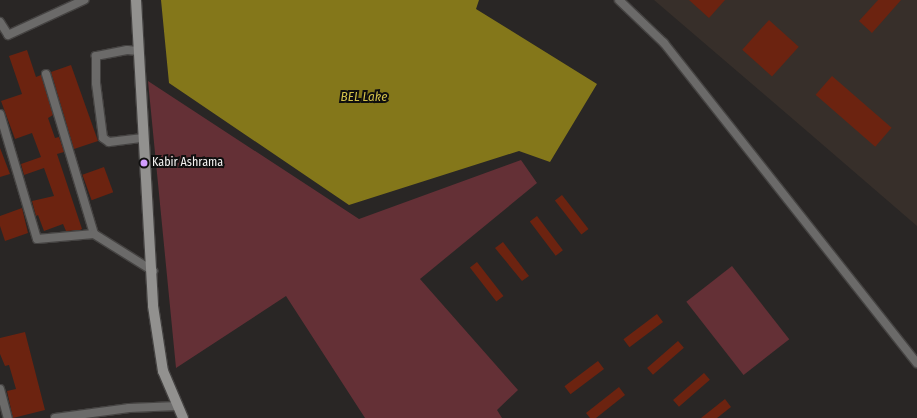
<!DOCTYPE html>
<style>
body{margin:0}
#map{position:relative;width:917px;height:418px;overflow:hidden;background:#292625;font-family:"Fira Sans Condensed",sans-serif}
div>[style]{position:absolute}
[style*='--x']{left:calc(var(--x)*1px);top:calc(var(--y)*1px);width:calc(var(--w)*1px);rotate:calc(var(--a)*1deg)}
.built>*{inset:0;background:#372f2a}
.green>*{inset:0;background:#643036;transform-origin:0 0}
.water>*{inset:0;background:#84771a}
.building>*{inset:0;background:#6c2310;transform-origin:0 0}
.roads{filter:drop-shadow(1px 0 #454342) drop-shadow(-1px 0 #454342) drop-shadow(0 1px #454342) drop-shadow(0 -1px #454342)}
.street>*{height:8px;margin:-4px;padding:0 4px;transform-origin:4px;border-radius:4px;background:#6b6a69}
.secondary>*{height:10px;margin:-5px;padding:0 5px;transform-origin:5px;border-radius:5px;background:#92918f}
.dots>*{width:11px;height:11px;translate:-50% -50%;box-sizing:border-box;border:2px solid #100f0f;border-radius:50%}
span{translate:-50% -50%;white-space:nowrap;text-align:center;line-height:1.15;-webkit-text-stroke:4px #100f0f;paint-order:stroke}
.poi-label{font-size:12px;color:#f4f2f1}
.left{translate:0 -50%;text-align:left}
.water-label{font-size:13px;color:#d3c14a;font-style:italic}
</style>
<div id="map">
<div class="built">
<i style="clip-path:polygon(654px 0,917px 0,917px 226px,808px 132px)"></i>
</div>
<div class="green">
<i style="clip-path:polygon(148px 81px,359px 219px,521px 160px,537px 183px,420px 279px,518px 390px,497px 410px,502px 418px,365px 418px,286px 296px,176px 368px)"></i>
<i style="left:732px;top:266px;width:93px;height:58px;rotate:52deg"></i>
</div>
<div class="water">
<i style="clip-path:polygon(161px 0,479px 0,476px 9px,597px 84px,550px 162px,519px 151px,349px 205px,169px 83px)"></i>
</div>
<div class="building">
<i style="clip-path:polygon(689px 0,725px 0,709px 18px)"></i>
<i style="clip-path:polygon(878px 0,901px 0,872px 33px,859px 21px)"></i>
<i style="left:769px;top:20px;width:40px;height:40px;rotate:42deg"></i>
<i style="clip-path:polygon(27px 50px,36px 77px,41px 75px,53px 115px,48px 118px,55px 138px,59px 137px,64px 152px,57px 154px,82px 229px,80px 230px,66px 231px,63px 224px,44px 231px,38px 215px,36px 216px,32px 201px,54px 196px,44px 168px,24px 175px,21px 164px,41px 157px,32px 133px,15px 139px,1px 101px,22px 94px,9px 56px)"></i>
<i style="clip-path:polygon(71px 65px,98px 141px,74px 149px,51px 72px)"></i>
<i style="left:832px;top:76px;width:79px;height:25px;rotate:41deg"></i>
<i style="clip-path:polygon(0 148px,10px 174px,0 177px)"></i>
<i style="left:104px;top:167px;width:27px;height:23px;rotate:70deg"></i>
<i style="left:562px;top:195px;width:43px;height:9px;rotate:52deg"></i>
<i style="clip-path:polygon(22px 208px,28px 233px,5px 241px,0 226px,0 216px)"></i>
<i style="left:537px;top:216px;width:43px;height:9px;rotate:53deg"></i>
<i style="clip-path:polygon(503px 242px,529px 276px,522px 281px,495px 248px)"></i>
<i style="left:477px;top:262px;width:43px;height:9px;rotate:52deg"></i>
<i style="left:657px;top:314px;width:10px;height:42px;rotate:53deg"></i>
<i style="clip-path:polygon(25px 332px,45px 410px,13px 418px,7px 391px,16px 389px,9px 365px,5px 366px,0 354px,0 338px)"></i>
<i style="left:678px;top:341px;width:9px;height:41px;rotate:49deg"></i>
<i style="left:598px;top:361px;width:10px;height:42px;rotate:53deg"></i>
<i style="left:704px;top:373px;width:9px;height:41px;rotate:49deg"></i>
<i style="clip-path:polygon(619px 387px,625px 395px,596px 418px,590px 418px,586px 413px)"></i>
<i style="clip-path:polygon(725px 399px,731px 407px,717px 418px,701px 418px)"></i>
</div>
<div class="roads">
<div class="street">
<i style="--x:619;--y:0;--w:62;--a:43.7"></i>
<i style="--x:664;--y:43;--w:408;--a:51.7"></i>
<i style="--x:0;--y:22;--w:15;--a:58"></i>
<i style="--x:8;--y:35;--w:84;--a:-24.7"></i>
<i style="--x:138;--y:51;--w:11;--a:-175"></i>
<i style="--x:127;--y:50;--w:32;--a:169"></i>
<i style="--x:96;--y:56;--w:27;--a:90"></i>
<i style="--x:96;--y:83;--w:55;--a:82.7"></i>
<i style="--x:103;--y:138;--w:7;--a:34"></i>
<i style="--x:109;--y:142;--w:34;--a:-7"></i>
<i style="--x:46;--y:74;--w:167;--a:73.3"></i>
<i style="--x:0;--y:114;--w:130;--a:73.5"></i>
<i style="--x:37;--y:239;--w:57;--a:-5"></i>
<i style="--x:94;--y:234;--w:70;--a:32.1"></i>
<i style="--x:0;--y:389;--w:30;--a:75"></i>
<i style="--x:55;--y:418;--w:75;--a:-7.7"></i>
<i style="--x:129;--y:408;--w:49;--a:-2.3"></i>
</div>
<div class="secondary">
<i style="--x:136;--y:0;--w:306;--a:86.8"></i>
<i style="--x:153;--y:306;--w:66;--a:81.3"></i>
<i style="--x:163;--y:371;--w:51;--a:66.9"></i>
</div>
</div>
<div class="dots">
<i style="left:144px;top:163px;background:#d19dfe"></i>
</div>
<div class="poi-label">
<span class="left" style="left:152px;top:163px">Kabir Ashrama</span>
</div>
<div class="water-label">
<span style="left:364px;top:97px">BEL Lake</span>
</div>
</div>
